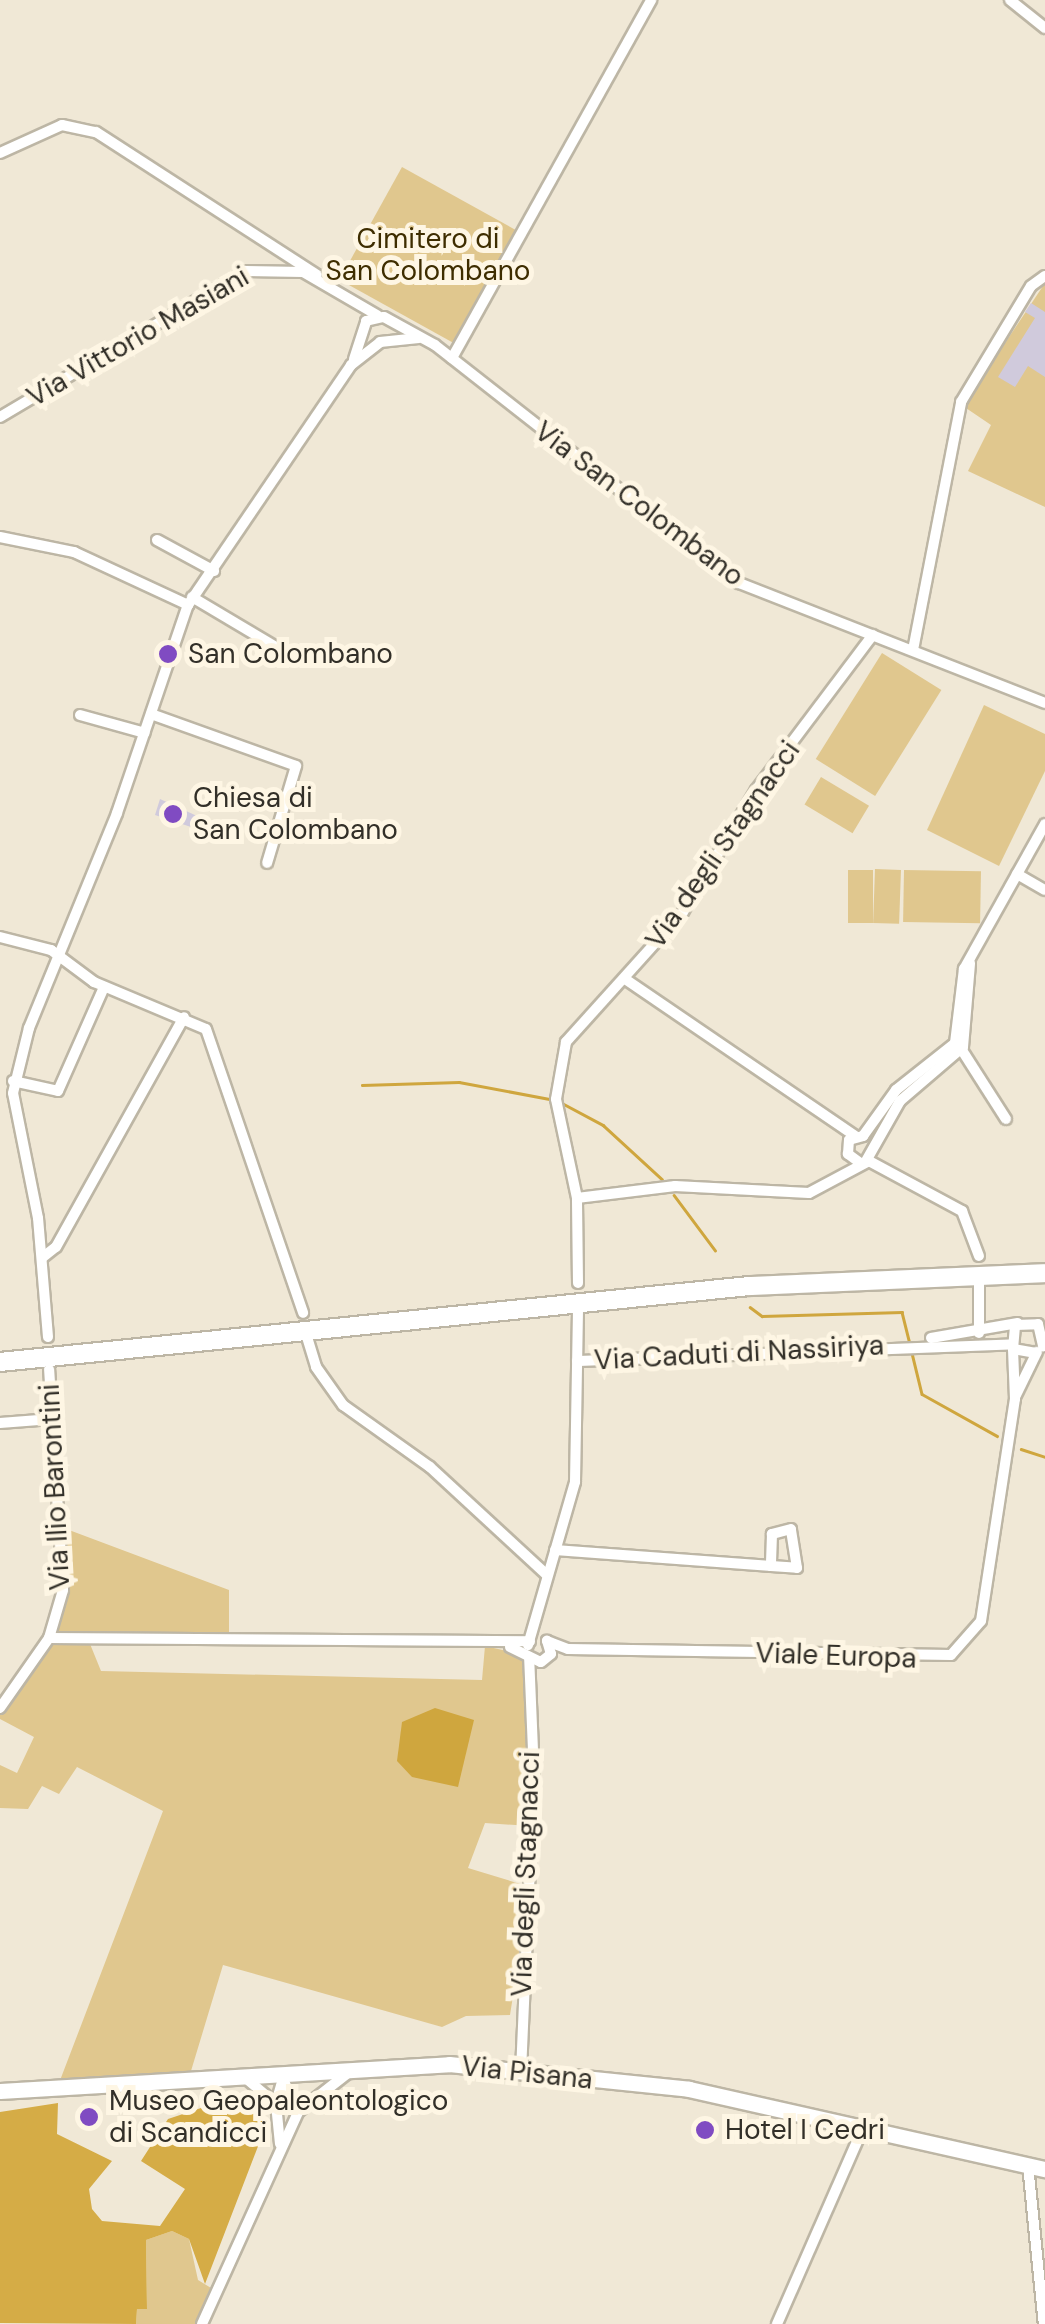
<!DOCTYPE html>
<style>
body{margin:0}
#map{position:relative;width:1045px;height:2324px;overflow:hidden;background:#f0e8d6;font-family:"DM Sans",sans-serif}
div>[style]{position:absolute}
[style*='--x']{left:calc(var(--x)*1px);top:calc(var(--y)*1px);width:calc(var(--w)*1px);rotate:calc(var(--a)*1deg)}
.green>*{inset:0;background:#e0c78e;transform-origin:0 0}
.forest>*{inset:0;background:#d5ac46}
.water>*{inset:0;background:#cfa63e}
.stream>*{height:2.5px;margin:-1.25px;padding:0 1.25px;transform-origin:1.25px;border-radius:1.25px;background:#cfa63e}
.building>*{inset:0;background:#d0cadc}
.roads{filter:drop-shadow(2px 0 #bdb6a5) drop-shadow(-2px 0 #bdb6a5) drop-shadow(0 2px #bdb6a5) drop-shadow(0 -2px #bdb6a5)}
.minor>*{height:10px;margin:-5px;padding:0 5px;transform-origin:5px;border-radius:5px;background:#fff}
.secondary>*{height:15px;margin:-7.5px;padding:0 7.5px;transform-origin:7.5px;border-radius:7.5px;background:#fff}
.trunk>*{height:18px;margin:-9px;padding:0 9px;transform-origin:9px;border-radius:9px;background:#fff}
.dots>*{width:28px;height:28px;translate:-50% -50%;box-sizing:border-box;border:5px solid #fef6e4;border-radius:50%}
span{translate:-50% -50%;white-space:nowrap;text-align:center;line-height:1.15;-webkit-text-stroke:10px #fef6e4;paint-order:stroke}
.park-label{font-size:28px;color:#3e2d00}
.street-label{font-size:28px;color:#322f28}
.poi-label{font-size:28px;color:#322f28}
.left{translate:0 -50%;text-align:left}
</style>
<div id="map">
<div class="green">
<i style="left:402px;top:167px;width:131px;height:129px;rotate:29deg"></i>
<i style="clip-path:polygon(1045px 283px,1045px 507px,968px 471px,991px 425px,963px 406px)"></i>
<i style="left:882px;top:653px;width:70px;height:125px;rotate:32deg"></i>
<i style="clip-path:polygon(984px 705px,1045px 734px,1045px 771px,999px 866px,927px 830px)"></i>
<i style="left:821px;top:777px;width:56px;height:32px;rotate:31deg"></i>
<i style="left:875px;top:869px;width:26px;height:54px;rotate:2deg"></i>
<i style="left:848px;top:870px;width:25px;height:53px"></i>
<i style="left:904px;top:870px;width:77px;height:52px;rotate:1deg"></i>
<i style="clip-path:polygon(61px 1527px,229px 1590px,229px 1642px,88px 1639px,101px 1671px,482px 1680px,485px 1646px,528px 1656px,531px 1826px,485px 1823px,468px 1868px,530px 1887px,522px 1995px,513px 1996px,510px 2015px,466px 2016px,442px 2027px,223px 1965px,191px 2071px,59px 2083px,163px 1811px,77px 1767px,59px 1794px,42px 1786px,28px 1809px,0 1808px,0 1765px,17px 1773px,34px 1737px,0 1719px,0 1708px,57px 1621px)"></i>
<i style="clip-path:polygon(172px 2231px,189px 2239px,198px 2280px,216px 2291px,202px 2324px,136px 2324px,137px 2309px,147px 2308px,146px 2240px)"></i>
</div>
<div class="forest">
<i style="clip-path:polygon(225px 2100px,246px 2101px,262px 2114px,262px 2136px,205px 2284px,189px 2239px,172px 2231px,146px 2240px,147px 2309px,137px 2309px,136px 2324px,0 2323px,0 2112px,58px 2103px,57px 2134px,112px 2161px,89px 2189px,92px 2209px,102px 2221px,160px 2226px,185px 2189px,141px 2161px,168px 2119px)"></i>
</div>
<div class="water">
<i style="clip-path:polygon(435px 1708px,474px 1720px,458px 1787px,412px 1777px,397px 1761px,402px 1722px)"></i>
</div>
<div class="stream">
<i style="--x:362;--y:1085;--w:97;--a:-1.8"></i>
<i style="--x:459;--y:1082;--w:93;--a:10.6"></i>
<i style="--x:562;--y:1103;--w:47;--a:28.2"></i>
<i style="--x:603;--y:1125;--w:80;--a:42.5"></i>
<i style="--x:674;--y:1195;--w:69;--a:53.3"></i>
<i style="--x:750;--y:1307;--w:15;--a:37"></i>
<i style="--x:762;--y:1316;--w:140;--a:-1.6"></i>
<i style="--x:902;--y:1312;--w:34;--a:76"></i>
<i style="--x:912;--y:1353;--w:42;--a:76.3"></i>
<i style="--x:922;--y:1394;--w:86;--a:29.2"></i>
<i style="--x:1021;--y:1449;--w:25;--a:18"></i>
</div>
<div class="building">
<i style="clip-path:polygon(1031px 303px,1045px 312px,1045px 377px,1028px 366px,1015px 387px,998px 377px,1035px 318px,1025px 312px)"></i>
<i style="clip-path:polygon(160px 799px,197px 816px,194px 828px,155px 815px)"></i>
</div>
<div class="roads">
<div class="minor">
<i style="--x:1010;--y:0;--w:45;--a:38.7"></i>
<i style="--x:0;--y:153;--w:68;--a:-24.3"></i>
<i style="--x:62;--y:125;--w:35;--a:12"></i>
<i style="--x:96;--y:132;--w:263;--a:32.9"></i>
<i style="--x:452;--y:358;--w:410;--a:-60.9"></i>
<i style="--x:354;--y:359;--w:40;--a:-72"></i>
<i style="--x:366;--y:321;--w:18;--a:-13"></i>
<i style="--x:384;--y:317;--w:58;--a:28.8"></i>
<i style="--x:435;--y:345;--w:386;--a:38.1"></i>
<i style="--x:739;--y:583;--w:329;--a:21.4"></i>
<i style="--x:0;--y:417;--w:286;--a:-30.7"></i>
<i style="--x:246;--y:271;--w:57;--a:1"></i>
<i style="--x:303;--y:272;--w:86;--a:30.2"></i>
<i style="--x:0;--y:537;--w:76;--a:11.5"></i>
<i style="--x:74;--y:552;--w:126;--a:24.9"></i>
<i style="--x:157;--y:540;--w:65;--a:28.5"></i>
<i style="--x:192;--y:597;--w:104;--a:30.8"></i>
<i style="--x:913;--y:650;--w:253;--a:-79"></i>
<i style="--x:961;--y:402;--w:135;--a:-58.9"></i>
<i style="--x:1031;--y:286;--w:17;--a:-36"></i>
<i style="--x:151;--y:714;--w:154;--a:19.7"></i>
<i style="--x:296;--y:766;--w:101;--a:106.6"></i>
<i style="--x:80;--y:715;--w:67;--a:15.5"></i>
<i style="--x:1017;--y:874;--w:32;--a:30"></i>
<i style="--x:0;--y:937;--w:53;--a:14.3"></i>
<i style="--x:51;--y:950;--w:54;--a:36.7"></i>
<i style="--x:94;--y:982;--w:121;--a:22.8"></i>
<i style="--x:206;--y:1029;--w:300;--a:71.1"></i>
<i style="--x:625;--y:979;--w:278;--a:34.3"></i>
<i style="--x:958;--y:1044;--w:89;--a:57.4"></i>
<i style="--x:13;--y:1081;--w:46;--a:12.5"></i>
<i style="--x:58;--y:1091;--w:114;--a:-66.1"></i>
<i style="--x:866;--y:1161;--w:69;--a:-60.5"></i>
<i style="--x:900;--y:1101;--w:83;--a:-40.6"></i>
<i style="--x:963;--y:1047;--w:84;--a:-85.2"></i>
<i style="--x:859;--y:1162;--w:14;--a:-144"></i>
<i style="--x:848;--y:1154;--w:14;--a:-86"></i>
<i style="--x:849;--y:1140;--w:15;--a:-16"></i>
<i style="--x:863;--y:1136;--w:57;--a:-54.3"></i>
<i style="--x:896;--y:1090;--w:75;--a:-38.5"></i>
<i style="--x:955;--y:1043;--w:75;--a:-83.1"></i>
<i style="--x:964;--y:969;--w:166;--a:-60.8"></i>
<i style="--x:577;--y:1198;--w:99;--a:-7"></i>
<i style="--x:675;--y:1186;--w:134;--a:3"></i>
<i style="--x:809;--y:1193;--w:68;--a:-28.1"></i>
<i style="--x:869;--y:1161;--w:106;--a:28.3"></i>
<i style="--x:962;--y:1211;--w:48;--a:69.3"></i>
<i style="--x:43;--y:1257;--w:16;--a:-38"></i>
<i style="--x:56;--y:1247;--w:263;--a:-60.9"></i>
<i style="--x:578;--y:1283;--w:85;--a:-90.7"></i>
<i style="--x:577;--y:1198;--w:101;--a:-102"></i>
<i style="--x:556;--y:1099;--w:58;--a:-80"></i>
<i style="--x:566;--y:1042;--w:175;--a:-48"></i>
<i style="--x:683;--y:912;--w:142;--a:-59.1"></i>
<i style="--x:756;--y:790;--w:194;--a:-53"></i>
<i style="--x:979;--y:1284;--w:49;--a:90"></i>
<i style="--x:48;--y:1337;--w:119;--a:-94.8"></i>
<i style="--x:38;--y:1218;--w:127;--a:-101.3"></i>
<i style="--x:13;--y:1093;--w:67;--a:-76.2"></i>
<i style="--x:29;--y:1028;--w:232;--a:-67.7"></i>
<i style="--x:117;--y:813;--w:220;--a:-71.2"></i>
<i style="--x:188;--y:605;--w:290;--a:-55.8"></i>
<i style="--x:351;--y:365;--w:37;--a:-38"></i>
<i style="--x:380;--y:342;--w:39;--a:-6"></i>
<i style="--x:307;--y:1337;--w:31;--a:73"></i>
<i style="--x:316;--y:1367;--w:47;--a:54.6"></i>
<i style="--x:343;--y:1405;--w:107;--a:35.5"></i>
<i style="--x:430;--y:1467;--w:159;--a:42.7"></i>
<i style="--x:931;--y:1338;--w:88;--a:-9.8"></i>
<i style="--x:1036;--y:1353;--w:23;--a:-170"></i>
<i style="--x:1013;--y:1349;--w:24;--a:-85"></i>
<i style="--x:1015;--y:1325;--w:23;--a:-2"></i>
<i style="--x:1038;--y:1324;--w:23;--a:77"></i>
<i style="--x:577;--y:1361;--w:434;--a:-2.2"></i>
<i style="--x:1016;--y:1395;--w:48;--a:-64"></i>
<i style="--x:0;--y:1423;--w:52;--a:-4.4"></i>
<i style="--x:555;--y:1550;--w:217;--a:4.2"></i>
<i style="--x:771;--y:1566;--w:26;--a:4"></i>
<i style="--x:797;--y:1568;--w:39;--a:-99"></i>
<i style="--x:791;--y:1529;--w:20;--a:165"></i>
<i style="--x:772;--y:1534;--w:32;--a:92"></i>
<i style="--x:49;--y:1638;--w:481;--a:0.4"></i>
<i style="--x:547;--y:1641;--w:22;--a:21"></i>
<i style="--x:568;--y:1649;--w:383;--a:0.9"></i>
<i style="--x:951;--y:1655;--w:45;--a:-48.6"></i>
<i style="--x:981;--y:1621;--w:225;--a:-81.3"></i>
<i style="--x:1015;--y:1399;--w:50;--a:-92.3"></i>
<i style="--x:528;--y:1645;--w:170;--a:-73.9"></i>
<i style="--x:575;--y:1482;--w:170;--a:-89"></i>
<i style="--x:510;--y:1647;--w:34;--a:26"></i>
<i style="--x:541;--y:1662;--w:13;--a:-39"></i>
<i style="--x:551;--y:1654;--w:14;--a:-107"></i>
<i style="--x:0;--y:1708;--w:85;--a:-55"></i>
<i style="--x:49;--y:1638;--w:50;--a:-73.7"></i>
<i style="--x:63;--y:1590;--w:221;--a:-93.6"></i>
<i style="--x:521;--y:2072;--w:298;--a:-87.5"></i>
<i style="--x:534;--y:1774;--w:117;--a:-92.4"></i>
<i style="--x:249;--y:2081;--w:35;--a:40"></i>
<i style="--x:276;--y:2104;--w:40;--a:84.3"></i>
<i style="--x:276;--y:2103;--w:25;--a:-74"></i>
<i style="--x:283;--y:2079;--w:36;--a:66"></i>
<i style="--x:1028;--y:2165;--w:160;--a:84.3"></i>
<i style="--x:202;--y:2324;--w:233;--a:-65.6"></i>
<i style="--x:298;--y:2112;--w:63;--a:-38"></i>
<i style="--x:777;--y:2324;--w:212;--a:-66.3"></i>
</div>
<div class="secondary">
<i style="--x:0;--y:2091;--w:450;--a:-3.4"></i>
<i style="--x:449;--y:2064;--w:241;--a:5.9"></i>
<i style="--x:689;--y:2089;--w:365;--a:12.7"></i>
</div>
<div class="trunk">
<i style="--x:0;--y:1362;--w:753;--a:-5.79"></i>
<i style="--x:749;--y:1286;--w:296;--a:-2.5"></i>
</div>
</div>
<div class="dots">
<i style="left:168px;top:654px;background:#804bc2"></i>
<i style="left:173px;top:814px;background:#804bc2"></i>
<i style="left:89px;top:2117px;background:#804bc2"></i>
<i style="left:705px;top:2130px;background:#804bc2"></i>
</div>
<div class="park-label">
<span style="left:428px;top:255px">Cimitero di<br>San Colombano</span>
</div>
<div class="street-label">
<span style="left:138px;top:337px;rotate:-30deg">Via Vittorio Masiani</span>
<span style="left:639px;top:504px;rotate:37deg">Via San Colombano</span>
<span style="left:723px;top:845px;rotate:-55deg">Via degli Stagnacci</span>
<span style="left:739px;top:1353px;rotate:-3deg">Via Caduti di Nassiriya</span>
<span style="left:55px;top:1487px;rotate:-93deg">Via Ilio Barontini</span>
<span style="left:836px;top:1656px;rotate:2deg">Viale Europa</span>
<span style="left:526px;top:1874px;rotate:-88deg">Via degli Stagnacci</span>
<span style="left:527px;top:2073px;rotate:6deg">Via Pisana</span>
</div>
<div class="poi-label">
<span class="left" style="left:188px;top:654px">San Colombano</span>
<span class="left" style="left:193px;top:814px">Chiesa di<br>San Colombano</span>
<span class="left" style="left:109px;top:2117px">Museo Geopaleontologico<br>di Scandicci</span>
<span class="left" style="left:725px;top:2130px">Hotel I Cedri</span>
</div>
</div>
